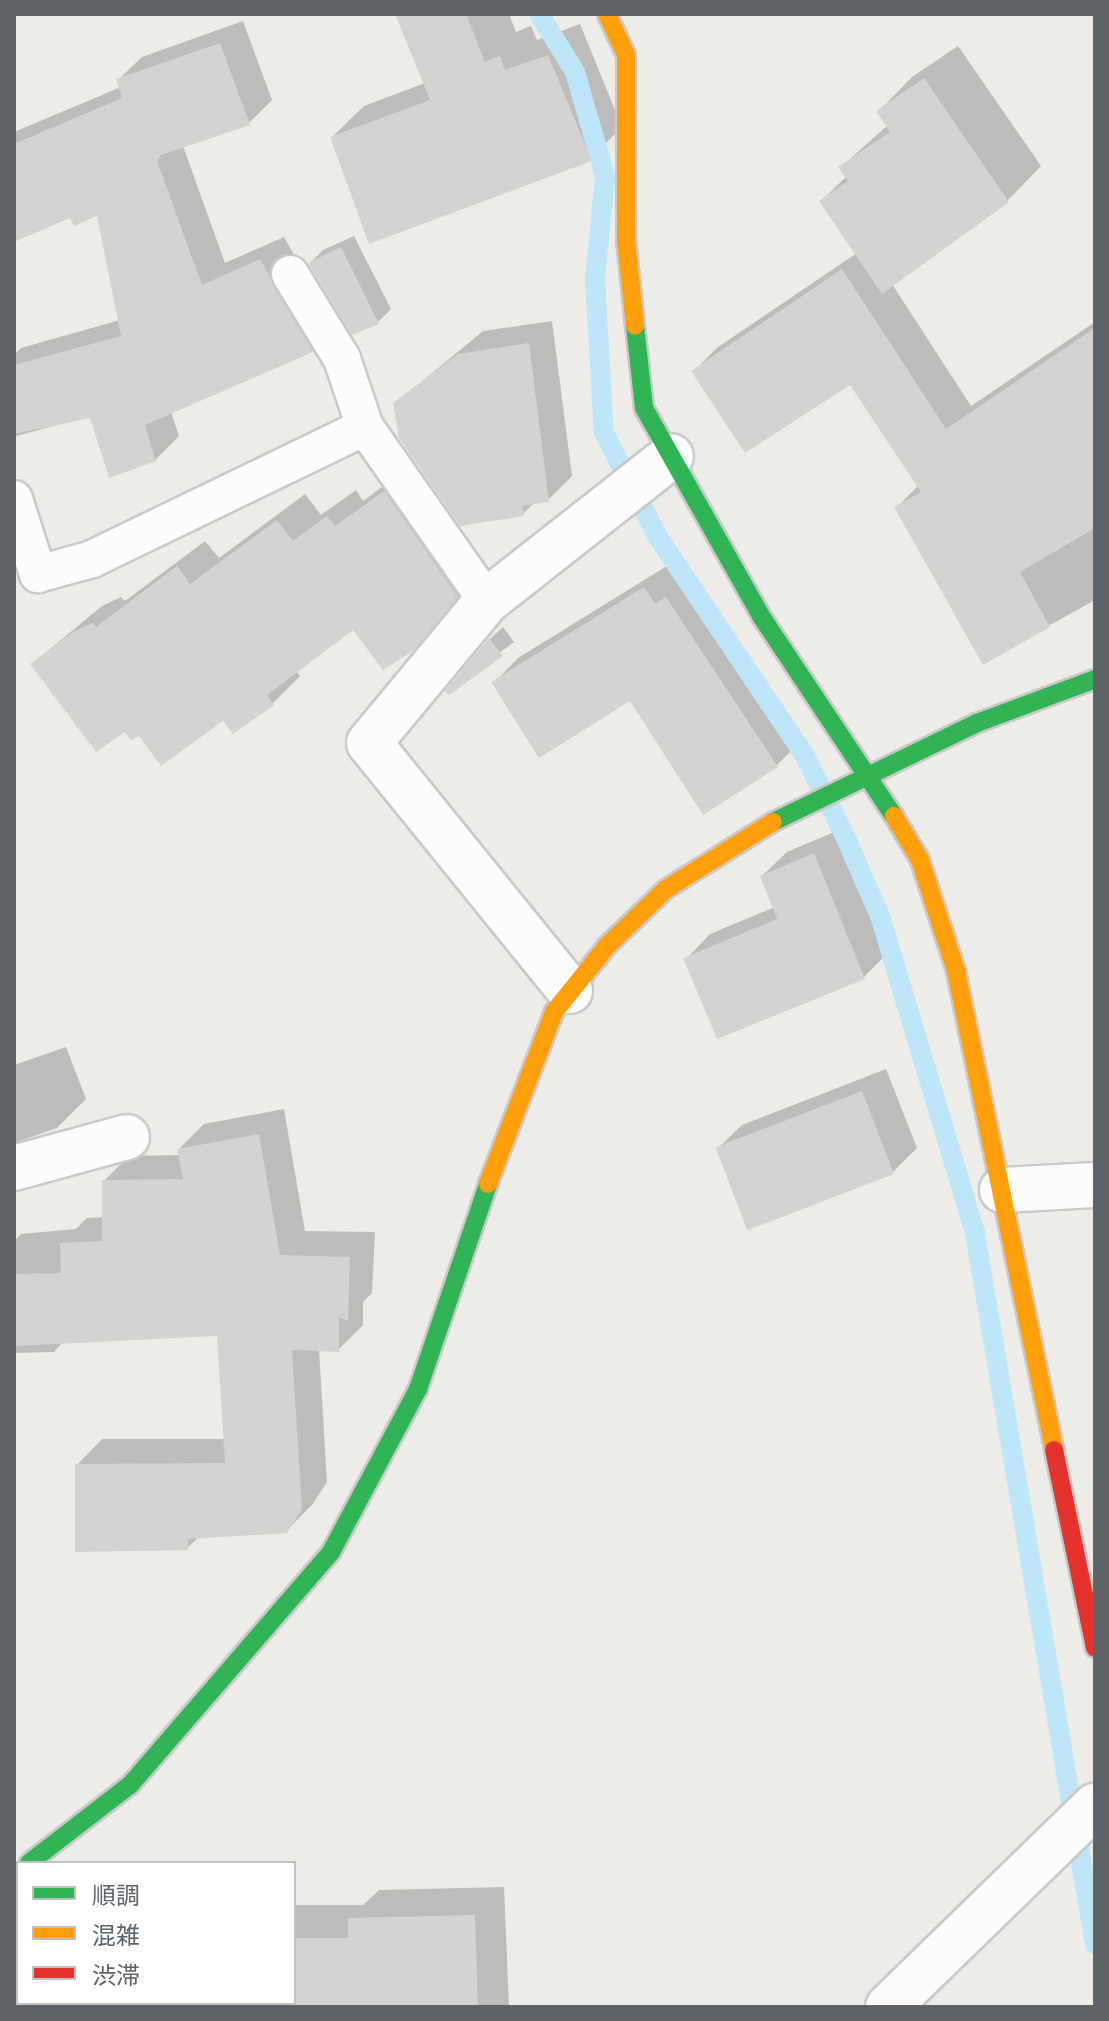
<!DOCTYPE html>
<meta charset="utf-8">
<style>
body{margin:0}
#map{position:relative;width:1109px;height:2021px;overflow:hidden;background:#eeece9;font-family:Commissioner,"Noto Sans JP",sans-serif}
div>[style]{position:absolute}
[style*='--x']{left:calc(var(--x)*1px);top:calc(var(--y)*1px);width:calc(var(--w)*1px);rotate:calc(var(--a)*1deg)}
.shadow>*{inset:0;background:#0003}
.stream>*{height:20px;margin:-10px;padding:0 10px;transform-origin:10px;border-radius:10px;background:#bde6f8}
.building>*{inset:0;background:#d5d3d2;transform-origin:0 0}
.roads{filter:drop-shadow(2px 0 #c9c9ca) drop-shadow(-2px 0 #c9c9ca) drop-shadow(0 2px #c9c9ca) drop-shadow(0 -2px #c9c9ca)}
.lane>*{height:36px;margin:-18px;padding:0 18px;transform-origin:18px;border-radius:18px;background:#fcfcfc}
.street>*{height:44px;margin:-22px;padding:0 22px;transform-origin:22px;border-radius:22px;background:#fcfcfc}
.fast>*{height:18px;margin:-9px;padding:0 9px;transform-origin:9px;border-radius:9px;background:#30b455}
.slow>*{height:18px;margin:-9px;padding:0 9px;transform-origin:9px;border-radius:9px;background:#ff9f0a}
.jam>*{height:18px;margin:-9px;padding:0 9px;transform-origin:9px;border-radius:9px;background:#e5322d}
span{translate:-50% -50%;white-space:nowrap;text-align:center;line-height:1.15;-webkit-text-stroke:8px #fff;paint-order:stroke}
.frame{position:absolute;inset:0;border:16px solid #5d6367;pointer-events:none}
.legend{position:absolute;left:16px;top:1861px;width:280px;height:144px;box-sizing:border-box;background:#fff;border:2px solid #bec1c2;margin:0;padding:10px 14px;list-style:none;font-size:24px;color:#5d6367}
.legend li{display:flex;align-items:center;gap:16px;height:40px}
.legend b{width:40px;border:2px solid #bec1c2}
</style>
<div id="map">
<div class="shadow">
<i style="clip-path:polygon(397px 14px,509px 14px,516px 32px,531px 26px,537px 40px,580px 24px,622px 127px,590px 159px,332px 137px,364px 106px,425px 83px)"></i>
<i style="clip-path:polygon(243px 21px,272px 100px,249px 123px,183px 146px,225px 263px,284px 237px,335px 327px,312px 351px,171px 412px,179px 436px,155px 460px,91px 416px,16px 436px,14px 355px,21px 348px,120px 320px,98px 214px,71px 215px,14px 240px,14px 132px,121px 87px,118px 80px,142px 57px)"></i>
<i style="clip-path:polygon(958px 46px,1041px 166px,1008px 200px,892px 284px,971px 406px,1095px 322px,1095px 600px,983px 662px,897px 507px,919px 485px,851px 382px,694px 371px,718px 347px,857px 253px,821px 201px,847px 176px,841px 167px,888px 125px,879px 111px,912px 77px)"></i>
<i style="clip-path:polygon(354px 236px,391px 309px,378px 322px,353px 333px,310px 263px,323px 250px)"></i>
<i style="clip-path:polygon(552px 321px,572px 476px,548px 500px,535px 502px,523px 514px,395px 404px,483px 331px)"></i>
<i style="clip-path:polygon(412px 465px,484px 568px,412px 650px,353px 627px,296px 671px,300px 676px,273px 703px,234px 731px,224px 718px,139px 734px,125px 729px,32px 664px,102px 606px,121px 597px,125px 601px,205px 541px,219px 558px,305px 494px,321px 515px,356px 490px,363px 501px)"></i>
<i style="clip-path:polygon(670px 564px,680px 581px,692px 574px,802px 740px,777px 765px,704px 813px,630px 698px,494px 683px,518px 658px)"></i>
<i style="clip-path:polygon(503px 627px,514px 642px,448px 691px,490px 639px)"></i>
<i style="clip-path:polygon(839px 830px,889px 952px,864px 977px,718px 1037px,686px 959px,710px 934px,775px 907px,762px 876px,787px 852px)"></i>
<i style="clip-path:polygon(66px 1047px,86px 1099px,57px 1128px,14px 1143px,14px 1065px)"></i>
<i style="clip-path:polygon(886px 1069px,917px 1148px,893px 1172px,749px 1227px,718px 1148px,742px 1125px)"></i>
<i style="clip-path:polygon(284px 1109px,305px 1231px,375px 1232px,372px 1293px,363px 1302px,363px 1325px,338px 1350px,319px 1349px,327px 1482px,312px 1505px,286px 1531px,200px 1536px,187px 1548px,77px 1465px,102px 1439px,226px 1439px,219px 1334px,64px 1341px,54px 1352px,14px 1353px,14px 1241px,21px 1234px,76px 1229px,87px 1218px,104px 1217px,104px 1181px,129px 1156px,180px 1155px,179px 1149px,204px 1124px)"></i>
<i style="clip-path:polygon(504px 1887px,509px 2007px,179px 2007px,294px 2003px,294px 1905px,363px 1905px,379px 1890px)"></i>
</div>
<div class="stream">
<i style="--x:539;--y:14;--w:68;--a:58.2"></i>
<i style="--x:575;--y:72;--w:108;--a:73.9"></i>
<i style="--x:605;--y:176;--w:103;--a:95.5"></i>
<i style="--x:595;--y:279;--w:154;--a:86.7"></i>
<i style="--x:604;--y:433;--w:117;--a:62.6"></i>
<i style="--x:658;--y:537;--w:264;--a:56.1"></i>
<i style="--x:805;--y:756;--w:87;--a:63.4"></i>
<i style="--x:844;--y:834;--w:90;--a:66.3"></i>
<i style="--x:880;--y:916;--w:331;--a:73.3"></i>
<i style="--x:975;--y:1233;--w:721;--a:80.42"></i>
</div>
<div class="building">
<i style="clip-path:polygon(395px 14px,466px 14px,485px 62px,500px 56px,505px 70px,548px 55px,592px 161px,369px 244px,330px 137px,430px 100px)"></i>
<i style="clip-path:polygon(220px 43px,250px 125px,161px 155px,157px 161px,202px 285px,260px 259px,313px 352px,145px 425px,156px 461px,109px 478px,90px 418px,14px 434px,14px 365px,121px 336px,97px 216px,74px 226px,70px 218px,14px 242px,14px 144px,122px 98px,116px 79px)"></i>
<i style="clip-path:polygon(924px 78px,1009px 202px,882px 294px,819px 201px,848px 181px,838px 167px,890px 132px,876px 111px)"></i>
<i style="clip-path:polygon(341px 247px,379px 324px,352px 335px,308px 263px)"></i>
<i style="clip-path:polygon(842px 269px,946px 429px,1095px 328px,1095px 528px,1020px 572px,1050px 627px,983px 665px,894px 507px,921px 492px,850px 385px,745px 453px,691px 371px)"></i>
<i style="clip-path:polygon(529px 343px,549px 502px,522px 506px,524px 516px,460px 526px,399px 438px,393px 403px,458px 354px)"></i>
<i style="clip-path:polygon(384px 491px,458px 597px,413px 651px,383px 670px,353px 630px,267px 695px,274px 705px,233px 734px,223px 721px,161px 766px,139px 736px,131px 741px,125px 732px,96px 752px,30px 664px,73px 632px,93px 623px,96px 627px,177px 566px,190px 584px,277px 520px,293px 541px,327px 516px,335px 526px)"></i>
<i style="clip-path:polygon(644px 587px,655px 604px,666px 597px,778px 767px,703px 815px,630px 701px,539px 758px,491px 682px)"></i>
<i style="clip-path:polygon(489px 638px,503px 656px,449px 695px,445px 691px)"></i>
<i style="clip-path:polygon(814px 853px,865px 979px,717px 1039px,683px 958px,777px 919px,760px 876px)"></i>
<i style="left:862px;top:1091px;width:89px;height:157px;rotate:69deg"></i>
<i style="clip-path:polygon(259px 1134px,280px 1255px,350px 1257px,348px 1321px,339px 1317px,339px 1352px,292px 1350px,302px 1509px,287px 1533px,188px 1539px,188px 1550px,75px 1552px,75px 1464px,225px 1463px,217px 1336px,14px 1346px,14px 1274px,61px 1273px,60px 1243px,102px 1241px,102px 1180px,183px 1179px,177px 1149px)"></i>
<i style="clip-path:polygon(475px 1915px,478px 2007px,294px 2007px,294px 1938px,348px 1938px,348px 1918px)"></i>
</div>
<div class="roads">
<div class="lane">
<i style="--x:290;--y:274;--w:100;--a:58.5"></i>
<i style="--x:342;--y:359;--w:72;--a:71.3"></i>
<i style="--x:365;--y:427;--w:213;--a:55"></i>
<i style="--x:14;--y:499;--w:79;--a:72.3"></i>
<i style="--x:38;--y:574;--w:56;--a:-15.5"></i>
<i style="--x:92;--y:559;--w:303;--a:-25.8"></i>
</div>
<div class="street">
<i style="--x:570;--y:991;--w:319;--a:-129"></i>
<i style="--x:369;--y:743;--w:185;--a:-50.3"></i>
<i style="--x:487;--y:601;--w:234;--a:-38.2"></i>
<i style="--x:14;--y:1168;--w:117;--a:-15.3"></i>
<i style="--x:1002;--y:1190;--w:93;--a:-3.1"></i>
<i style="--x:888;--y:2007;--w:289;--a:-44.2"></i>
</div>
<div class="fast">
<i style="--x:635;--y:326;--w:82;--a:83.7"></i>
<i style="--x:644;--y:408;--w:239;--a:60.6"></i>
<i style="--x:761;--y:616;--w:240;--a:56.4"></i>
<i style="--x:773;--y:822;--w:227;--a:-25.9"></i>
<i style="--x:977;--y:723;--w:126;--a:-20.4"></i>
<i style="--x:29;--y:1863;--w:128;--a:-37.7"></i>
<i style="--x:130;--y:1785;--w:308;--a:-49.2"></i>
<i style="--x:331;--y:1552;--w:185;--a:-61.9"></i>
<i style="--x:418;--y:1389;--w:217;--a:-71.1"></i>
</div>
<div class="slow">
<i style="--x:607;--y:14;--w:45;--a:65.1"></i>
<i style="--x:626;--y:55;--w:185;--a:90"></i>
<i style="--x:626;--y:240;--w:86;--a:84"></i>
<i style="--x:894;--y:816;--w:51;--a:59.4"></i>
<i style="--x:920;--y:860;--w:117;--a:72"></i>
<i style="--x:956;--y:971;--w:489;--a:78.4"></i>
<i style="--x:488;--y:1184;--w:184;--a:-69"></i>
<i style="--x:554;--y:1012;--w:85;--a:-51.2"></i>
<i style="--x:607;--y:946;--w:82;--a:-44"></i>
<i style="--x:666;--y:889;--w:126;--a:-32.1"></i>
</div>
<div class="jam">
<i style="--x:1054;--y:1450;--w:202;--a:78.3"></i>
</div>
</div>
<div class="frame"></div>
<ul class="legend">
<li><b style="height:10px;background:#30b455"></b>順調</li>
<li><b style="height:10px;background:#ff9f0a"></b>混雑</li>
<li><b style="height:10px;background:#e5322d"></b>渋滞</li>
</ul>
</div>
